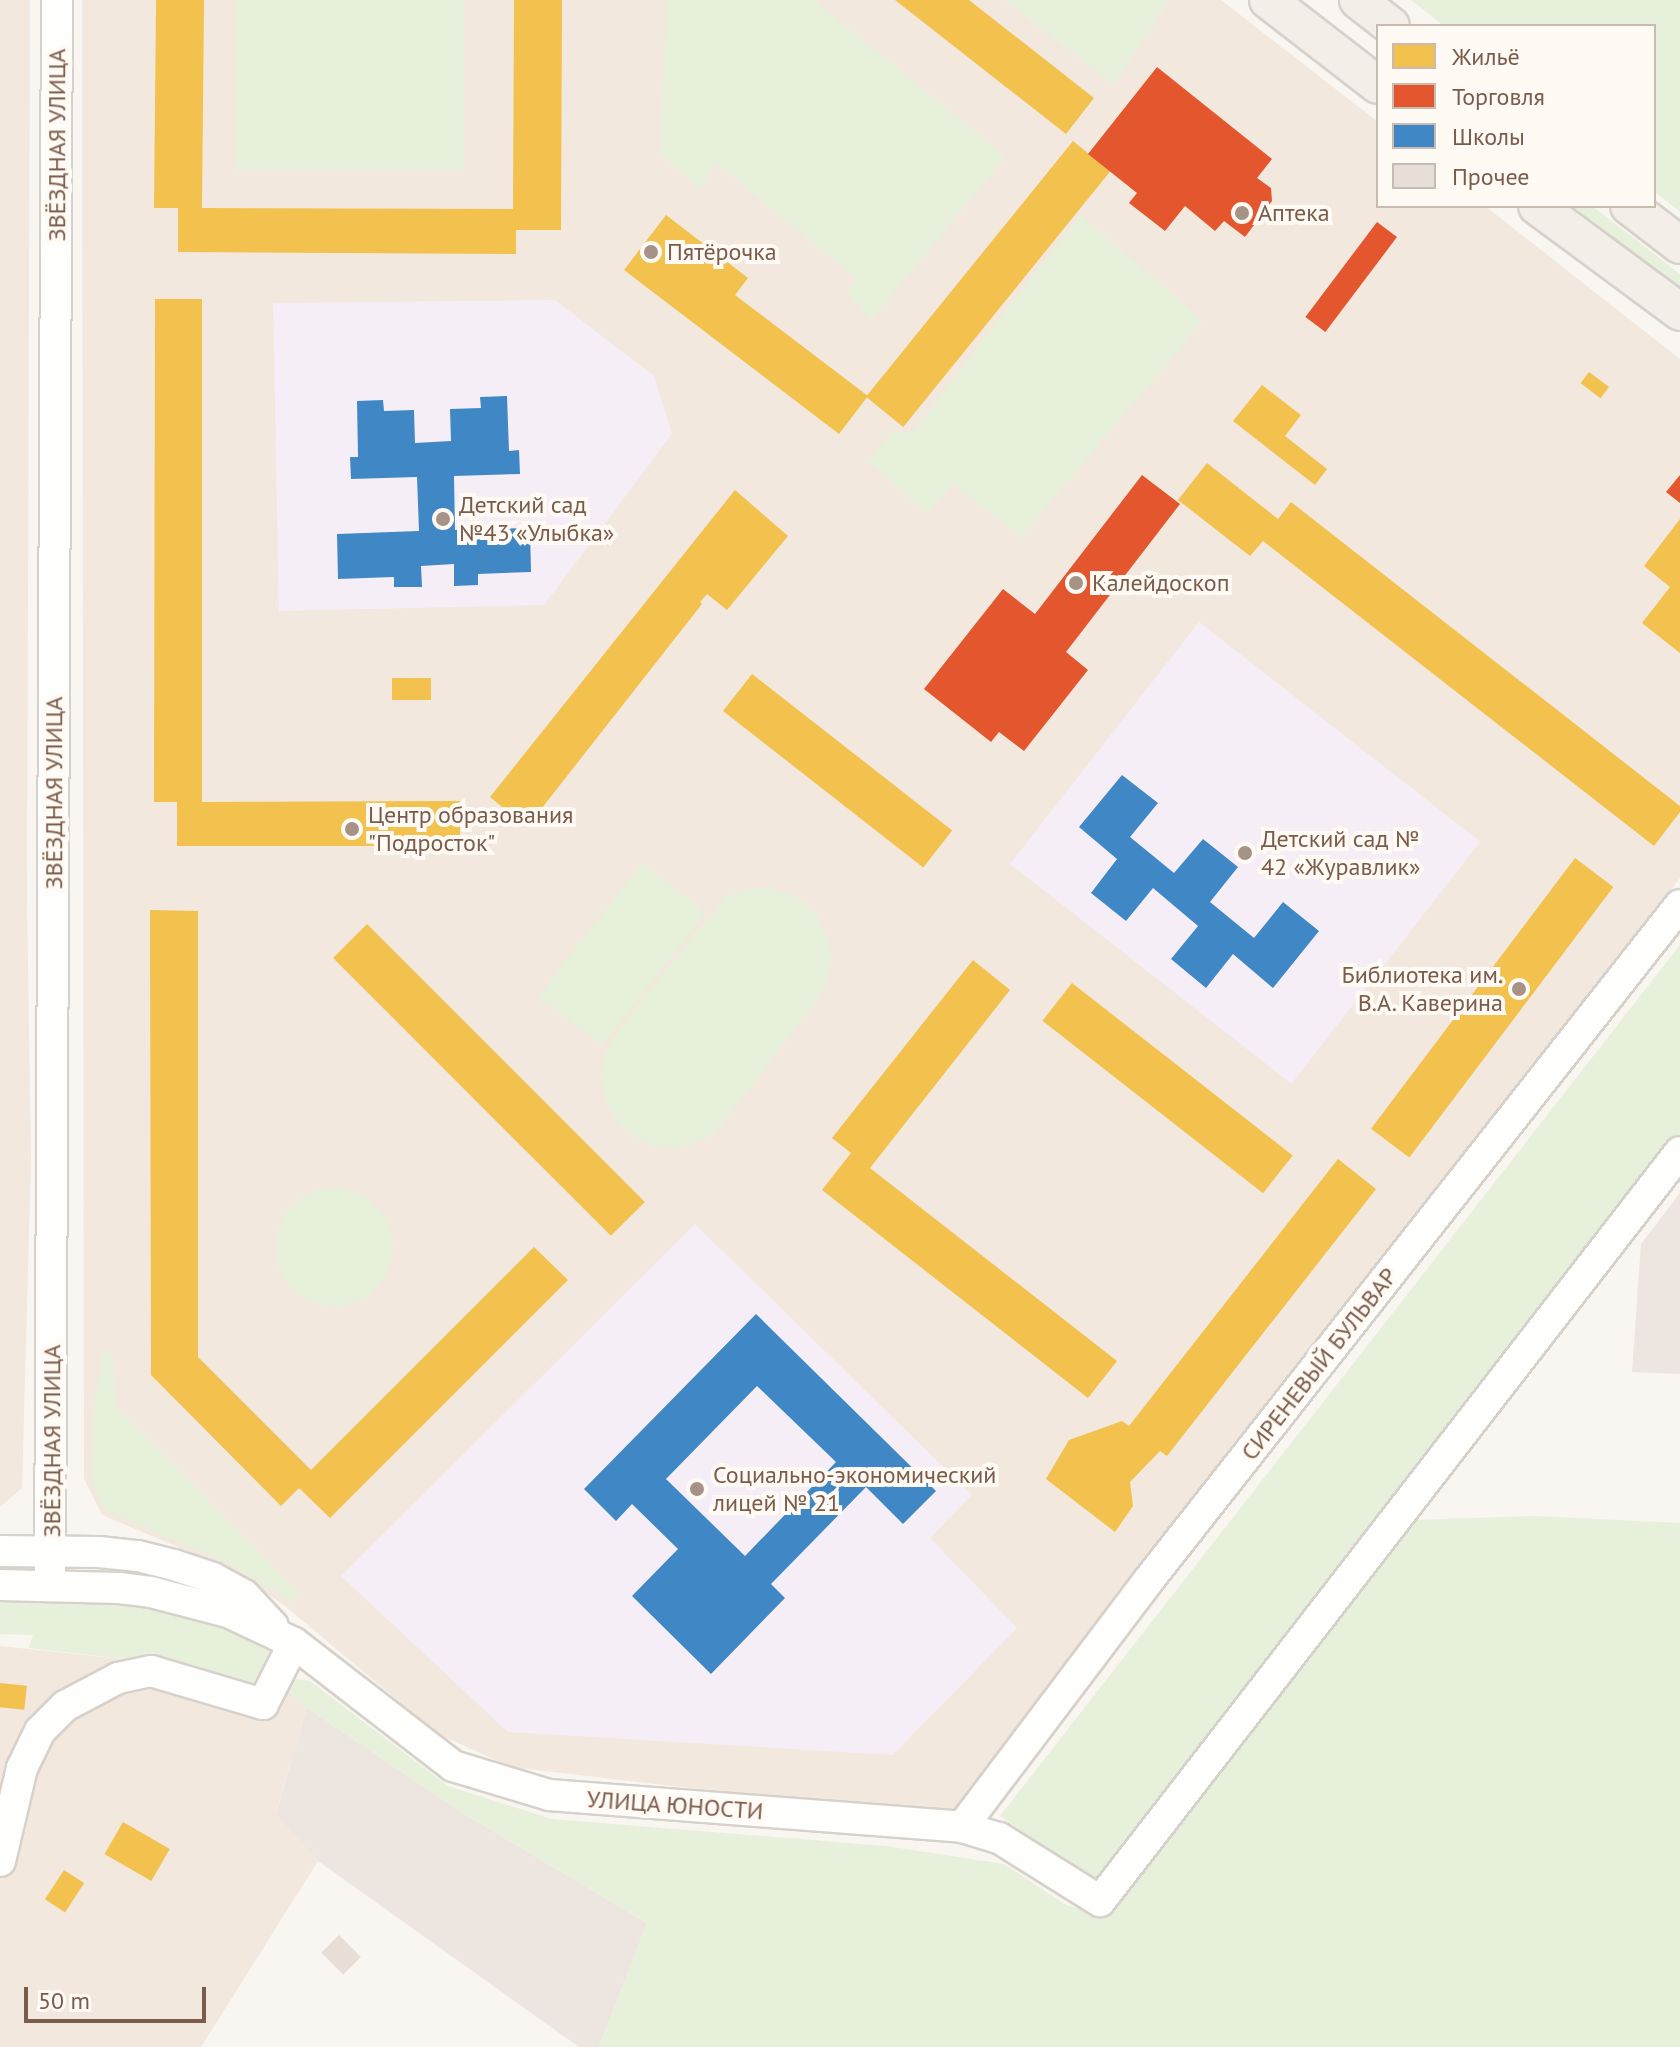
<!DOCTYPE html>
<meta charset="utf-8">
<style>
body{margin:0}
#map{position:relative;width:1680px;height:2047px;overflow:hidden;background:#f9f5f0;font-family:"PT Sans",sans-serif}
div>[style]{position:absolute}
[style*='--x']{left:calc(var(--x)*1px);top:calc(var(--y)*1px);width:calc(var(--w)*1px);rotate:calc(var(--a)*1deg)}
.residential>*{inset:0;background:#f2e8de}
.industrial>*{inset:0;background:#ede5e0}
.education>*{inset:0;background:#f6eef6;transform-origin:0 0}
.green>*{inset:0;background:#e7f0db;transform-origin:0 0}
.round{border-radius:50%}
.homes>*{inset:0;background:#f2c14e;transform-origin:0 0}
.shops>*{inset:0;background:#e4572e;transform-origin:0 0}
.schools>*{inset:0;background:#3f88c5}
.building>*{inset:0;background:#e6ded7;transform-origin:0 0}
.roads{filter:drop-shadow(2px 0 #d7d1cb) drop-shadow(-2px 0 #d7d1cb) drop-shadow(0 2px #d7d1cb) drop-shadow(0 -2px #d7d1cb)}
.minor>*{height:30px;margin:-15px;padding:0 15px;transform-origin:15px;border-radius:15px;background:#fefefd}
.major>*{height:36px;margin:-18px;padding:0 18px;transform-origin:18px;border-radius:18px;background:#f3eee8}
.dots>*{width:22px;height:22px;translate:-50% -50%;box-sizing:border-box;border:4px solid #fffaf3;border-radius:50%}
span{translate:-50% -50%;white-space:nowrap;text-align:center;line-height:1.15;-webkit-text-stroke:8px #fffaf3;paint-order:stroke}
.street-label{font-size:24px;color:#7a5c4d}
.poi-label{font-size:24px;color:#7a5c4d}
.left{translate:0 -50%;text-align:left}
.right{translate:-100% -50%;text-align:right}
.legend{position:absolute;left:1376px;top:24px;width:280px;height:184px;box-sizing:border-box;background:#fffaf3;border:2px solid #cabbb1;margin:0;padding:10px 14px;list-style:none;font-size:24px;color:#7a5c4d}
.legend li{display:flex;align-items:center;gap:16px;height:40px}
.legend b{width:40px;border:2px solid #cabbb1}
.scale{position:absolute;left:24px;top:1987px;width:182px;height:36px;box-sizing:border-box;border:4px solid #7a5c4d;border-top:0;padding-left:10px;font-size:24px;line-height:28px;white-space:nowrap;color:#7a5c4d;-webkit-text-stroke:6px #fffaf3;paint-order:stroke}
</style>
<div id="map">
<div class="residential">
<i style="clip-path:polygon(0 0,30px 0,27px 898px,31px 1161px,22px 1488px,0 1507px)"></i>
<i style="clip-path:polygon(82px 0,1005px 0,1113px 84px,1169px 0,1221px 0,1378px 122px,1378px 206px,1485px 206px,1680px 359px,1680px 878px,955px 1810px,715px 1791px,511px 1767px,438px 1734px,285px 1606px,233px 1570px,102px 1515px,84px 1478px)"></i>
<i style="clip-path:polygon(0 1646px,151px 1662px,251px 1688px,285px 1688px,307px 1708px,276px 1813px,318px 1861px,201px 2047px,0 2047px)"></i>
</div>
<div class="industrial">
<i style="clip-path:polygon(1680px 1193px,1680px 1374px,1632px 1372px,1641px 1244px)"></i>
<i style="clip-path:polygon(307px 1708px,461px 1812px,647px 1923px,599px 2047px,579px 2047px,318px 1861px,276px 1814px)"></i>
</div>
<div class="education">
<i style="clip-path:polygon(555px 300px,654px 376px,672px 434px,544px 605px,279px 611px,273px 303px)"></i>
<i style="left:1199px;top:622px;width:357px;height:307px;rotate:38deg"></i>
<i style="clip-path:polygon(695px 1224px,972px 1495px,930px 1538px,1017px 1628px,893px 1755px,508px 1732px,341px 1576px)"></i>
</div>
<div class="green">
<i style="left:235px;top:0;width:229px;height:169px"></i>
<i style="clip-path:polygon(667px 0,814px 0,1006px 157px,871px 320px,846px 292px,858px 280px,716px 163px,700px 190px,660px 153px)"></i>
<i style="clip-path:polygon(1005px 0,1169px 0,1114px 85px)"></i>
<i style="clip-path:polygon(1411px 0,1680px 0,1680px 212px,1654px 191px,1654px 26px,1444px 26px)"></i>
<i style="clip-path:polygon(1573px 206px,1592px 206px,1680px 274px,1680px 289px)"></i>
<i style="clip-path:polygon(1080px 215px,1203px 321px,1021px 537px,953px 484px,927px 514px,868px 461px,892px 432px,912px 432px)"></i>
<i style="left:642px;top:863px;width:81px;height:169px;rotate:38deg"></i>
<i style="clip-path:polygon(772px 888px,795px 896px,814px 912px,826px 933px,832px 956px,828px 980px,818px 999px,715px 1133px,697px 1143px,676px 1148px,655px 1146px,635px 1137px,616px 1121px,605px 1100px,601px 1076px,605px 1052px,618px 1031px,725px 897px,748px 889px)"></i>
<i style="clip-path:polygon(1680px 945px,1680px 1139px,1095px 1882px,1000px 1816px)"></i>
<i class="round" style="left:275px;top:1188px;width:118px;height:118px"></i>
<i style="clip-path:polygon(101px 1353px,112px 1353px,116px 1407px,300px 1593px,291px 1602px,233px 1566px,106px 1510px,92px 1484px,93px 1416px)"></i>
<i style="clip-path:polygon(1534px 1516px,1680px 1523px,1680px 2047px,599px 2047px,647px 1923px,461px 1812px,307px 1708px,285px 1688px,296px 1679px,310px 1681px,448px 1786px,552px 1819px,886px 1846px,1004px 1864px,1066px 1905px,1090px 1912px,1124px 1899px,1415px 1520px)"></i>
<i style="clip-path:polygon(0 1600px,144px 1603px,254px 1638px,269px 1649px,265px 1670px,251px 1688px,151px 1662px,29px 1648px,33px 1635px,0 1634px)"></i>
</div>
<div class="homes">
<i style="clip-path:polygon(156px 0,204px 0,202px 208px,513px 209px,514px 0,562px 0,561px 230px,516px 230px,516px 254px,178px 252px,178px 208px,154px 208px)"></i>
<i style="clip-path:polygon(895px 0,969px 0,1094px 98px,1066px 134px)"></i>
<i style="left:1073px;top:141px;width:48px;height:329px;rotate:39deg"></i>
<i style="clip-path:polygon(666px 215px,748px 278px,735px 295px,868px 396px,839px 434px,624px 270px)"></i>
<i style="clip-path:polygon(155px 299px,202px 299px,202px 802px,460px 801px,460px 846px,177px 846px,177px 802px,154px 802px)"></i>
<i style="left:1589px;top:372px;width:25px;height:14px;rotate:37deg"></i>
<i style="clip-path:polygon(1262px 385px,1301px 415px,1285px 436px,1327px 469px,1315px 485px,1233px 421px)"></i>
<i style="clip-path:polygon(1207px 463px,1278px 519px,1291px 502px,1680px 806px,1680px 812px,1654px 846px,1263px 541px,1250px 556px,1178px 500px)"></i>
<i style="clip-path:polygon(735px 490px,788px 536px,727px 610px,707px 594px,700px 602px,702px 604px,527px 827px,490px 797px)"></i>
<i style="clip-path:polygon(1680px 519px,1680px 653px,1642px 623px,1670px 587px,1644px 566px)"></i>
<i style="left:752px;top:674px;width:254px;height:47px;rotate:38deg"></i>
<i style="left:392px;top:678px;width:39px;height:22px"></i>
<i style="left:1575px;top:858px;width:48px;height:339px;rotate:37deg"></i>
<i style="clip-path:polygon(150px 910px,198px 911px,198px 1357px,311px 1470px,534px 1247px,568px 1280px,330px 1518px,299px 1488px,281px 1506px,151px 1375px)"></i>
<i style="left:367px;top:924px;width:393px;height:48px;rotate:45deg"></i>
<i style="clip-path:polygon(973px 960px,1010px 990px,870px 1168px,1117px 1361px,1088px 1398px,822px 1190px,851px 1153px,832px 1138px)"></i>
<i style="left:1072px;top:983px;width:280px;height:48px;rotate:38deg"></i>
<i style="clip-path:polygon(1338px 1159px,1376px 1189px,1167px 1456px,1160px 1451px,1130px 1482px,1133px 1506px,1115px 1532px,1046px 1479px,1069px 1440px,1122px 1421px,1129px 1426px)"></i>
<i style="left:0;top:1683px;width:27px;height:24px;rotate:6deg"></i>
<i style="left:123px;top:1822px;width:54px;height:37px;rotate:30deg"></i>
<i style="left:64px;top:1870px;width:24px;height:35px;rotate:33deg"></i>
</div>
<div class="shops">
<i style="clip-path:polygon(1157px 67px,1272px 159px,1257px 178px,1271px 188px,1272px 201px,1245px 237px,1224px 221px,1215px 231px,1185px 206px,1165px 231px,1129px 203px,1137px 193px,1088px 154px)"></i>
<i style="left:1377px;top:222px;width:25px;height:119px;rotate:37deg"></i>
<i style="clip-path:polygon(1142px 475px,1180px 504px,1066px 652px,1088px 670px,1024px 751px,999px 732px,991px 742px,924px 689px,1003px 589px,1035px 614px)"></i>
<i style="clip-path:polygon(1680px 475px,1680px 503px,1666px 492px)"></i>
</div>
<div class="schools">
<i style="clip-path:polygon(507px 396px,509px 451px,519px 450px,520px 474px,454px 476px,455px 530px,530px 528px,531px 572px,478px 574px,478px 585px,454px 586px,454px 564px,421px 566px,422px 587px,394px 587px,394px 577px,338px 579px,337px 534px,419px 531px,417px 477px,351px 479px,350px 457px,358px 457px,357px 401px,383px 400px,384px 411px,414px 410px,415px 443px,451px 441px,450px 409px,481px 408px,480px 397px)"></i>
<i style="clip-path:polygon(1122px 775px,1158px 803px,1130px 837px,1174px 873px,1203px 839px,1238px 867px,1210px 902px,1254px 938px,1283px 902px,1319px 931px,1273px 988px,1233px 954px,1206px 988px,1171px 959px,1198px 926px,1153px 888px,1126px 921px,1091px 893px,1117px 859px,1079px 827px)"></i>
<i style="clip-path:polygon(evenodd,756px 1314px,936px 1491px,903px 1524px,866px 1487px,771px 1584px,785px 1598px,711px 1674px,632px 1596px,678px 1549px,632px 1504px,616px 1521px,584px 1489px,756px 1314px,757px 1386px,836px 1462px,745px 1556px,666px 1479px,757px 1386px)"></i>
</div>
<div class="building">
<i style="left:339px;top:1935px;width:31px;height:25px;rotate:45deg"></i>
</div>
<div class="roads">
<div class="minor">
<i style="--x:0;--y:1551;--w:99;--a:0.6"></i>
<i style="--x:99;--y:1552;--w:39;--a:6"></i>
<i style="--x:138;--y:1556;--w:37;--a:14"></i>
<i style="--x:174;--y:1565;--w:41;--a:18.4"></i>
<i style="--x:213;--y:1578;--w:35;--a:29"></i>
<i style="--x:244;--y:1595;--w:42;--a:46.9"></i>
<i style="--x:0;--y:1585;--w:119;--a:1.4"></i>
<i style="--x:119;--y:1588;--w:32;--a:7"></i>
<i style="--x:151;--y:1592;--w:80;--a:14.6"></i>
<i style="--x:228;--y:1612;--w:73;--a:25.2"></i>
<i style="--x:294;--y:1643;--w:201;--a:37.7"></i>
<i style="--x:453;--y:1766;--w:100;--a:16.8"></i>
<i style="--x:549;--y:1795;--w:414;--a:4.4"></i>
<i style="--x:962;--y:1827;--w:39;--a:17"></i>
<i style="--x:999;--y:1838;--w:119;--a:32"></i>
<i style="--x:1100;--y:1901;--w:947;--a:-52.25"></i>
<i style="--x:50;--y:1585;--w:1585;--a:-89.75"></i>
<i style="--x:962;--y:1827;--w:308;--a:-52.9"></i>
<i style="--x:1148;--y:1581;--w:860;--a:-51.8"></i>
<i style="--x:0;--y:1861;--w:96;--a:-76.7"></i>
<i style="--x:22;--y:1768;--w:41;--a:-64.1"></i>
<i style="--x:40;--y:1731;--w:35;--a:-45"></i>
<i style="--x:65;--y:1706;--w:60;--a:-27.8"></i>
<i style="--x:118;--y:1678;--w:34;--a:-12"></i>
<i style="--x:151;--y:1671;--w:117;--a:16.4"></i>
<i style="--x:263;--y:1704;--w:68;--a:-63.1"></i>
</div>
<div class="major">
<i style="--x:1268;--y:0;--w:139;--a:37.7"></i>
<i style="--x:1358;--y:0;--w:42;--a:38.2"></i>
<i style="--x:1537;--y:206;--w:178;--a:36.5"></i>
<i style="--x:1629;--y:206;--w:64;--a:37.4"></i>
</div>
</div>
<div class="dots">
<i style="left:1242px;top:213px;background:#a69286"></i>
<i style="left:651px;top:252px;background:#a69286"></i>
<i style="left:443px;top:519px;background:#a69286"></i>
<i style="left:1076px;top:583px;background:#a69286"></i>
<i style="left:352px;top:829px;background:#a69286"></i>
<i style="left:1245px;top:853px;background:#a69286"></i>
<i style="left:1519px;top:989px;background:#a69286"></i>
<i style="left:697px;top:1489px;background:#a69286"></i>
</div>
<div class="street-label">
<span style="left:57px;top:145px;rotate:-90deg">ЗВЁЗДНАЯ УЛИЦА</span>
<span style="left:54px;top:793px;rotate:-90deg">ЗВЁЗДНАЯ УЛИЦА</span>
<span style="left:1319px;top:1364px;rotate:-52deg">СИРЕНЕВЫЙ БУЛЬВАР</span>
<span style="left:52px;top:1441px;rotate:-90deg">ЗВЁЗДНАЯ УЛИЦА</span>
<span style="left:675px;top:1805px;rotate:4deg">УЛИЦА ЮНОСТИ</span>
</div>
<div class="poi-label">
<span class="left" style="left:1258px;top:213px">Аптека</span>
<span class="left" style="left:667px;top:252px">Пятёрочка</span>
<span class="left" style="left:459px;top:519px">Детский сад<br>№43 «Улыбка»</span>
<span class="left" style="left:1092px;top:583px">Калейдоскоп</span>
<span class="left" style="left:368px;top:829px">Центр образования<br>"Подросток"</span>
<span class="left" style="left:1261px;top:853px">Детский сад №<br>42 «Журавлик»</span>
<span class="right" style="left:1503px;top:989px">Библиотека им.<br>В.А. Каверина</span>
<span class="left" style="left:713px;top:1489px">Социально-экономический<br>лицей № 21</span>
</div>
<ul class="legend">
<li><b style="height:22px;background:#f2c14e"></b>Жильё</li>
<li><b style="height:22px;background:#e4572e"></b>Торговля</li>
<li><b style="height:22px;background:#3f88c5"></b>Школы</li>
<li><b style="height:22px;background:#e6ded7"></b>Прочее</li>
</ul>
<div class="scale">50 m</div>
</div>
